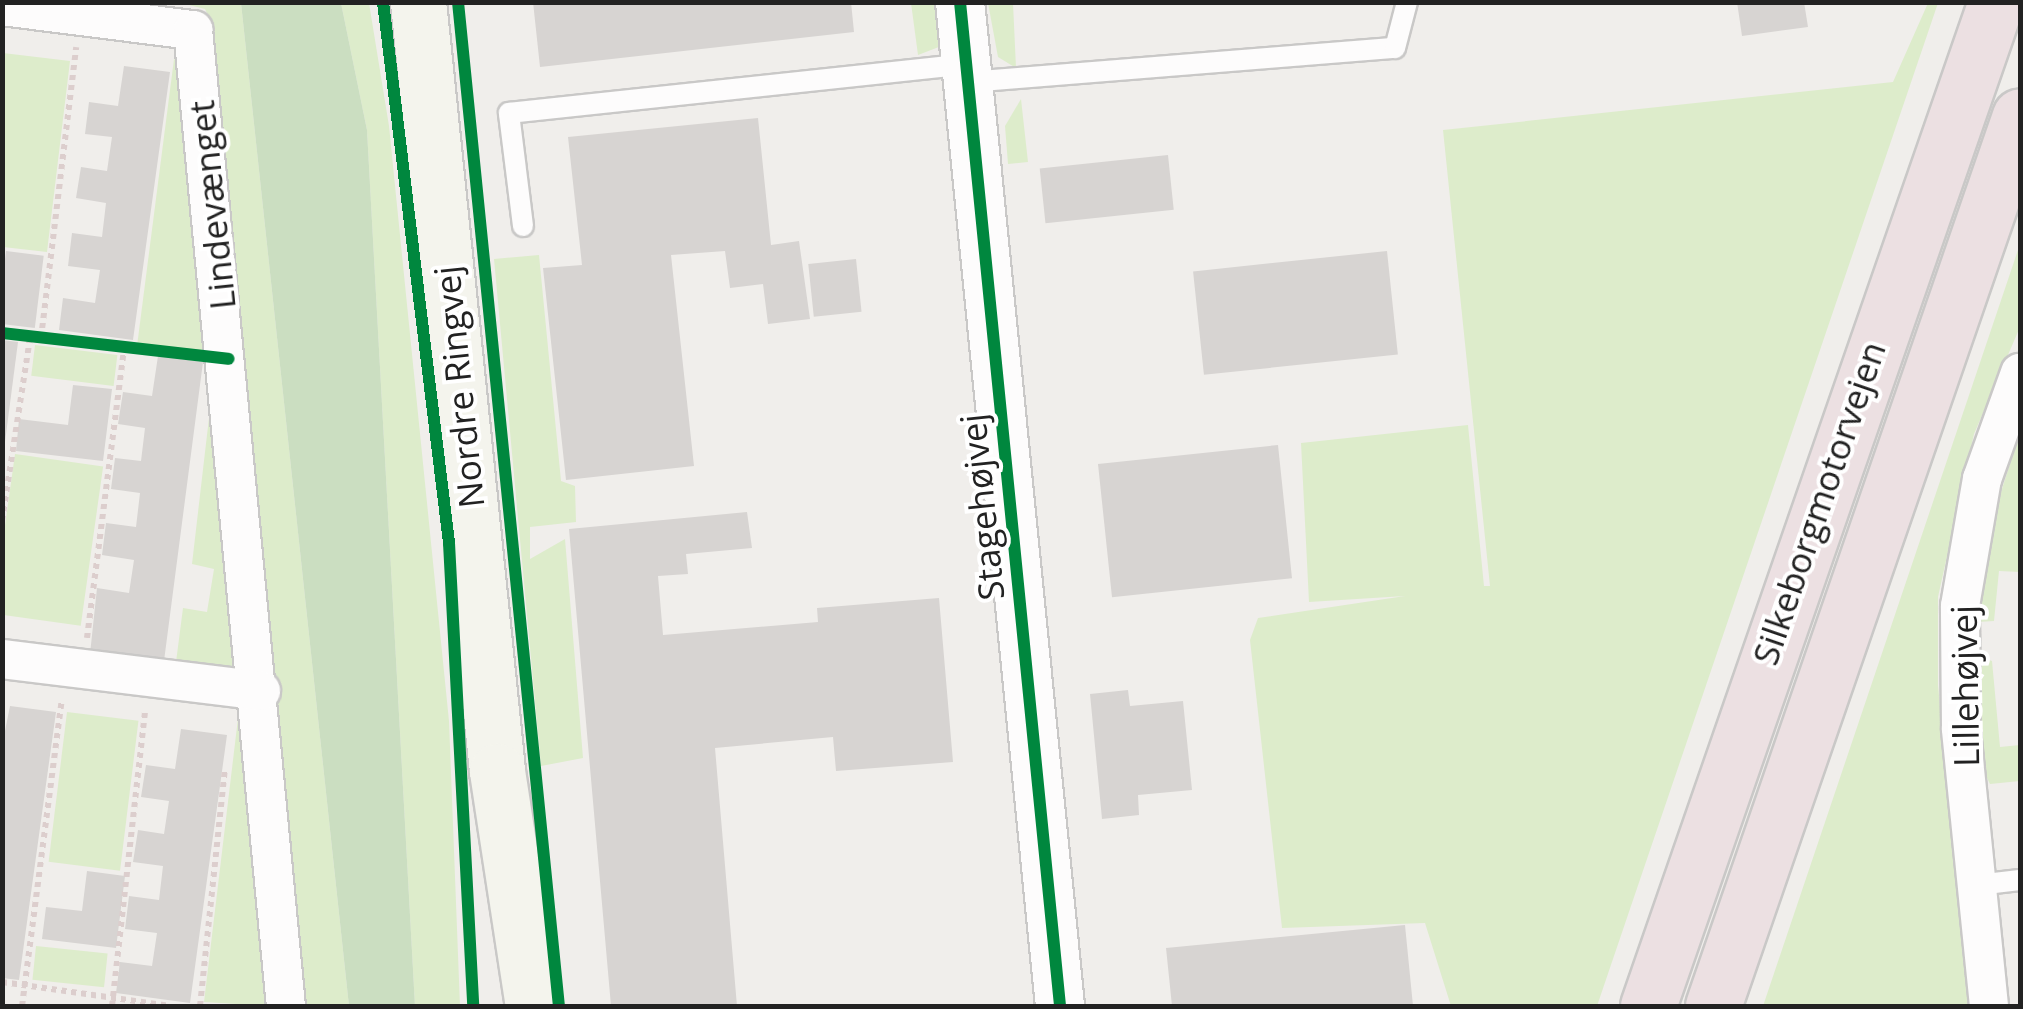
<!DOCTYPE html>
<meta charset="utf-8">
<style>
body{margin:0}
#map{position:relative;width:2023px;height:1009px;overflow:hidden;background:#f0eeeb;font-family:"Open Sans",sans-serif}
div>[style]{position:absolute}
[style*='--x']{left:calc(var(--x)*1px);top:calc(var(--y)*1px);width:calc(var(--w)*1px);rotate:calc(var(--a)*1deg)}
.grass>*{inset:0;background:#ddeccb;transform-origin:0 0}
.forest>*{inset:0;background:#cbdec1}
.building>*{inset:0;background:#d7d4d2;transform-origin:0 0}
.path>*{height:6px;margin-top:-3px;transform-origin:0;background:repeating-linear-gradient(90deg,#dccecd 0 5px,transparent 0 10px)}
.roads{filter:drop-shadow(2px 0 #c9c8c7) drop-shadow(-2px 0 #c9c8c7) drop-shadow(0 2px #c9c8c7) drop-shadow(0 -2px #c9c8c7)}
.service>*{height:20px;margin:-10px;padding:0 10px;transform-origin:10px;border-radius:10px;background:#fdfcfc}
.minor>*{height:38px;margin:-19px;padding:0 19px;transform-origin:19px;border-radius:19px;background:#fdfcfc}
.tertiary>*{height:48px;margin:-24px;padding:0 24px;transform-origin:24px;border-radius:24px;background:#fdfcfc}
.secondary>*{height:55px;margin:-27.5px;padding:0 27.5px;transform-origin:27.5px;border-radius:27.5px;background:#f4f4ed}
.motorway>*{height:55px;margin:-27.5px;padding:0 27.5px;transform-origin:27.5px;border-radius:27.5px;background:#ece0e2}
.cycleway>*{height:12px;margin:-6px;padding:0 6px;transform-origin:6px;border-radius:6px;background:#00873e}
span{translate:-50% -50%;white-space:nowrap;text-align:center;line-height:1.15;-webkit-text-stroke:8px #fff;paint-order:stroke}
.street-label{font-size:35px;color:#222}
.frame{position:absolute;inset:0;border:5px solid #222;pointer-events:none}
</style>
<div id="map">
<div class="grass">
<i style="clip-path:polygon(181px 3px,241px 3px,349px 1006px,301px 1006px,210px 19px,205px 9px)"></i>
<i style="clip-path:polygon(341px 3px,369px 3px,389px 126px,449px 721px,460px 1006px,415px 1006px,367px 130px)"></i>
<i style="clip-path:polygon(911px 3px,936px 3px,944px 45px,918px 55px)"></i>
<i style="clip-path:polygon(988px 3px,1013px 3px,1016px 68px,998px 57px)"></i>
<i style="clip-path:polygon(1928px 3px,1938px 3px,1597px 1006px,1451px 1006px,1425px 923px,1282px 928px,1250px 640px,1258px 618px,1405px 596px,1309px 602px,1301px 443px,1468px 425px,1484px 586px,1490px 586px,1443px 130px,1893px 82px)"></i>
<i style="clip-path:polygon(3px 53px,70px 61px,47px 252px,3px 247px)"></i>
<i style="clip-path:polygon(174px 59px,181px 65px,211px 354px,137px 346px)"></i>
<i style="clip-path:polygon(1021px 99px,1028px 162px,1008px 164px,1005px 126px)"></i>
<i style="clip-path:polygon(2020px 244px,2020px 327px,1974px 434px,1938px 597px,1938px 685px,1968px 1006px,1763px 1006px)"></i>
<i style="clip-path:polygon(539px 255px,561px 481px,575px 486px,576px 522px,530px 527px,530px 559px,565px 539px,583px 758px,541px 766px,494px 259px)"></i>
<i style="left:35px;top:345px;width:83px;height:31px;rotate:7deg"></i>
<i style="clip-path:polygon(212px 392px,237px 667px,230px 670px,176px 662px,183px 608px,207px 612px,214px 569px,192px 564px)"></i>
<i style="clip-path:polygon(2020px 432px,2020px 572px,1999px 571px,1994px 621px,1978px 622px,2001px 492px)"></i>
<i style="left:15px;top:454px;width:89px;height:161px;rotate:8deg"></i>
<i style="clip-path:polygon(1978px 656px,1992px 661px,2000px 747px,2020px 745px,2020px 781px,1990px 784px,1984px 772px)"></i>
<i style="clip-path:polygon(239px 710px,269px 1006px,204px 1002px)"></i>
<i style="left:67px;top:712px;width:72px;height:151px;rotate:7deg"></i>
<i style="left:36px;top:946px;width:72px;height:34px;rotate:6deg"></i>
</div>
<div class="forest">
<i style="clip-path:polygon(241px 3px,341px 3px,367px 130px,415px 1006px,349px 1006px)"></i>
</div>
<div class="building">
<i style="clip-path:polygon(533px 2px,851px 2px,854px 32px,540px 67px)"></i>
<i style="clip-path:polygon(1737px 2px,1804px 2px,1808px 27px,1742px 36px)"></i>
<i style="clip-path:polygon(124px 66px,170px 72px,133px 340px,59px 330px,63px 298px,95px 303px,100px 270px,68px 266px,72px 233px,102px 237px,106px 203px,76px 198px,81px 167px,107px 171px,112px 137px,85px 134px,89px 102px,118px 106px)"></i>
<i style="clip-path:polygon(758px 118px,771px 245px,799px 241px,810px 319px,768px 324px,763px 284px,730px 288px,725px 251px,671px 255px,694px 466px,566px 480px,543px 268px,582px 265px,568px 137px)"></i>
<i style="left:1168px;top:155px;width:55px;height:129px;rotate:84deg"></i>
<i style="left:6px;top:251px;width:38px;height:73px;rotate:7deg"></i>
<i style="left:1387px;top:251px;width:104px;height:195px;rotate:84deg"></i>
<i style="left:856px;top:259px;width:53px;height:48px;rotate:84deg"></i>
<i style="clip-path:polygon(2px 340px,18px 342px,5px 442px,2px 442px)"></i>
<i style="clip-path:polygon(158px 356px,203px 362px,164px 661px,90px 654px,97px 588px,129px 593px,134px 560px,102px 555px,106px 523px,136px 527px,140px 493px,111px 489px,115px 458px,141px 461px,145px 428px,118px 424px,123px 392px,152px 396px)"></i>
<i style="clip-path:polygon(73px 385px,112px 389px,103px 461px,16px 451px,19px 419px,68px 425px)"></i>
<i style="left:1278px;top:445px;width:134px;height:181px;rotate:84deg"></i>
<i style="clip-path:polygon(747px 512px,752px 548px,686px 554px,688px 574px,658px 576px,663px 635px,818px 622px,817px 608px,939px 598px,953px 762px,836px 771px,833px 737px,715px 748px,737px 1006px,611px 1006px,569px 529px)"></i>
<i style="clip-path:polygon(1128px 690px,1130px 706px,1183px 701px,1192px 790px,1138px 795px,1139px 815px,1102px 819px,1090px 694px)"></i>
<i style="clip-path:polygon(10px 706px,56px 712px,19px 980px,2px 978px,2px 746px)"></i>
<i style="clip-path:polygon(181px 729px,227px 735px,190px 1003px,116px 993px,120px 962px,152px 966px,157px 933px,125px 929px,129px 896px,159px 900px,163px 866px,133px 862px,138px 830px,164px 834px,169px 801px,141px 797px,146px 765px,175px 769px)"></i>
<i style="clip-path:polygon(87px 871px,125px 876px,116px 948px,42px 939px,46px 907px,82px 911px)"></i>
<i style="clip-path:polygon(1405px 925px,1413px 1006px,1172px 1006px,1166px 948px)"></i>
</div>
<div class="path">
<i style="--x:41;--y:338;--w:293;--a:-83.1"></i>
<i style="--x:2;--y:521;--w:186;--a:-81.3"></i>
<i style="--x:87;--y:638;--w:291;--a:-82.7"></i>
<i style="--x:2;--y:982;--w:170;--a:8.1"></i>
<i style="--x:22;--y:1006;--w:309;--a:-82.6"></i>
<i style="--x:112;--y:1006;--w:298;--a:-83.6"></i>
<i style="--x:200;--y:1006;--w:238;--a:-84"></i>
</div>
<div class="roads">
<div class="service">
<i style="--x:969;--y:82;--w:427;--a:-4.6"></i>
<i style="--x:1395;--y:48;--w:48;--a:-75.4"></i>
<i style="--x:523;--y:226;--w:114;--a:-97.1"></i>
<i style="--x:509;--y:113;--w:461;--a:-6.1"></i>
<i style="--x:1977;--y:885;--w:43;--a:-6.6"></i>
</div>
<div class="minor">
<i style="--x:2;--y:6;--w:193;--a:7.2"></i>
<i style="--x:193;--y:30;--w:980;--a:84.56"></i>
<i style="--x:2;--y:659;--w:261;--a:7"></i>
<i style="--x:1989;--y:1006;--w:279;--a:-95.8"></i>
<i style="--x:1961;--y:728;--w:122;--a:-90.5"></i>
<i style="--x:1960;--y:606;--w:129;--a:-80.2"></i>
<i style="--x:1982;--y:479;--w:113;--a:-70.3"></i>
</div>
<div class="tertiary">
<i style="--x:960;--y:2;--w:1009;--a:84.31"></i>
</div>
<div class="secondary">
<i style="--x:418;--y:2;--w:773;--a:84.13"></i>
<i style="--x:497;--y:771;--w:238;--a:81.3"></i>
</div>
<div class="motorway">
<i style="--x:1648;--y:1006;--w:1063;--a:-70.88"></i>
<i style="--x:1713;--y:1006;--w:941;--a:-70.97"></i>
</div>
</div>
<div class="cycleway">
<i style="--x:383;--y:2;--w:545;--a:83.04"></i>
<i style="--x:449;--y:543;--w:464;--a:87"></i>
<i style="--x:458;--y:2;--w:1009;--a:84.26"></i>
<i style="--x:960;--y:2;--w:1009;--a:84.31"></i>
<i style="--x:2;--y:333;--w:228;--a:6.5"></i>
</div>
<div class="street-label">
<span style="left:212px;top:205px;rotate:-96deg">Lindevænget</span>
<span style="left:459px;top:387px;rotate:-96deg">Nordre Ringvej</span>
<span style="left:1819px;top:503px;rotate:-71deg">Silkeborgmotorvejen</span>
<span style="left:982px;top:507px;rotate:-96deg">Stagehøjvej</span>
<span style="left:1965px;top:686px;rotate:-91deg">Lillehøjvej</span>
</div>
<div class="frame"></div>
</div>
